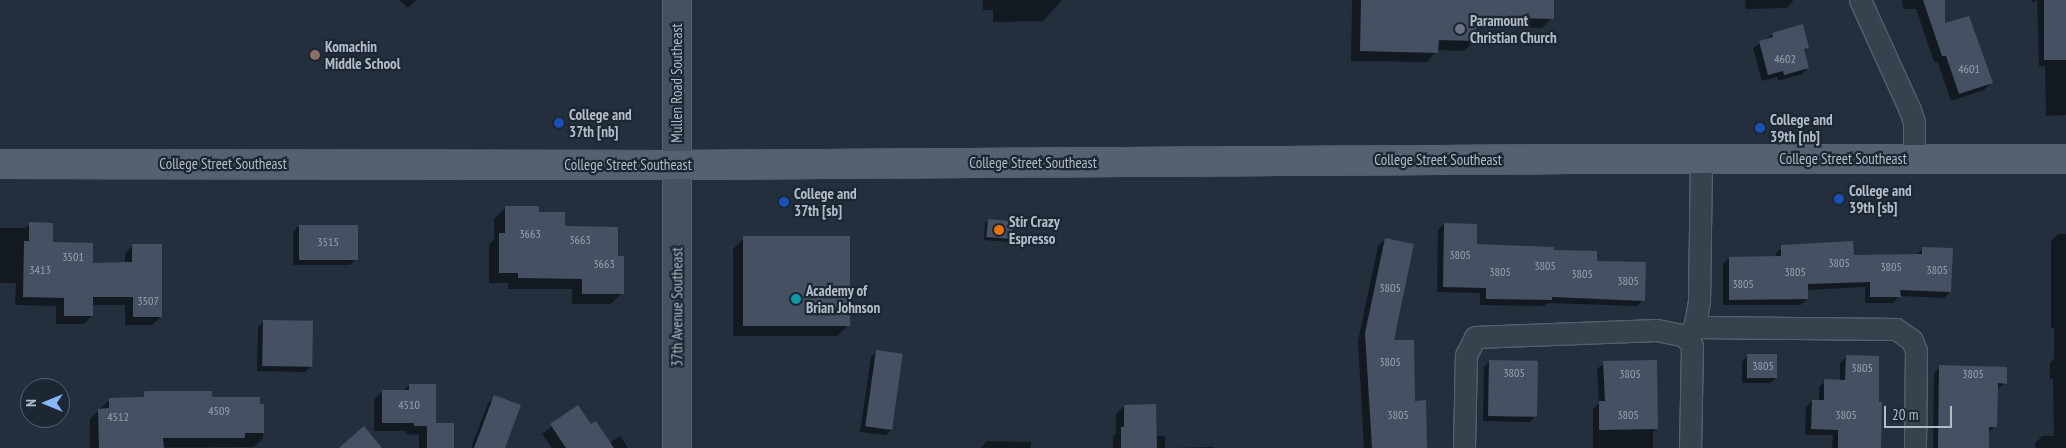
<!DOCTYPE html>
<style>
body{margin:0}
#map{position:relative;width:2066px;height:448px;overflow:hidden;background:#242f3e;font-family:"PT Sans Narrow",sans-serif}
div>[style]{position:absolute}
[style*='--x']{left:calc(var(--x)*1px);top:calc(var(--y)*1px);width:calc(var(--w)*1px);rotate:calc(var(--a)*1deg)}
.shadow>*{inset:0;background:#0007}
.building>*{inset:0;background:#455162;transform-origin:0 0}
.roads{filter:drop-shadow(1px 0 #565f6c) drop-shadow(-1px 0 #565f6c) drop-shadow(0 1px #565f6c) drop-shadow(0 -1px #565f6c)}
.street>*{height:21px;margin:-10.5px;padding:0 10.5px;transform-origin:10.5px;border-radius:10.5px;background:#38414e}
.secondary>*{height:28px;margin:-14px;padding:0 14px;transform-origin:14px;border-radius:14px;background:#465061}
.primary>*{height:28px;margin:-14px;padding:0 14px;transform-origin:14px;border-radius:14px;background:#56606e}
.dots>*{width:14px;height:14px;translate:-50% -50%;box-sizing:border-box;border:2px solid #1d2633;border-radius:50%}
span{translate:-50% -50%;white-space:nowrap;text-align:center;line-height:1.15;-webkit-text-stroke:4.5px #1d2633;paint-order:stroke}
.number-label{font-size:12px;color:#98a1af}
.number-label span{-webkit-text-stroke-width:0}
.poi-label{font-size:15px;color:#b4bcc9;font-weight:700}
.left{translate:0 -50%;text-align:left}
.street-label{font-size:15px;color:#b4bcc9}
.north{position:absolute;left:20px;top:378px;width:50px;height:50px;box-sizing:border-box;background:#1d2633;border:1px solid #59626f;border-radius:50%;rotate:270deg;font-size:14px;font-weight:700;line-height:20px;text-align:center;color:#b4bcc9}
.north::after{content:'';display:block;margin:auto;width:18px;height:22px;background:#8ab4f8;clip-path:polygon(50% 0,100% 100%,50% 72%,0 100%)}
.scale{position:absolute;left:1884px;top:406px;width:68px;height:22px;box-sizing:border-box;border:2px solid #b4bcc9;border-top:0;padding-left:6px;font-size:15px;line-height:18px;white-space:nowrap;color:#b4bcc9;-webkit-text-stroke:4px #1d2633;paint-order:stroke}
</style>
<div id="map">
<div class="shadow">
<i style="clip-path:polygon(399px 0,416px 0,408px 8px)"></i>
<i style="clip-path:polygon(983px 0,1062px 0,1043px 21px,993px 22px,993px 10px,983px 10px)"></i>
<i style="clip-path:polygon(1352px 0,1553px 0,1552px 18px,1542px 28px,1475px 26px,1474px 41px,1464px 51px,1437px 50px,1427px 62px,1351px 61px)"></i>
<i style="clip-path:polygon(1745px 0,1793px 0,1793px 1px,1787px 8px,1746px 9px)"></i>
<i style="clip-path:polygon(1902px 0,1943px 0,1944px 25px,1992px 82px,1984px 90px,1951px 101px,1938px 63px,1934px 62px,1916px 9px,1903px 9px)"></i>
<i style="clip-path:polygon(2032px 0,2066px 0,2066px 115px,2046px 116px,2045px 66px,2039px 66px,2037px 0,2032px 3px)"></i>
<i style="clip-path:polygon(1773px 34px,1808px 47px,1804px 52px,1808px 68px,1802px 74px,1778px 81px,1777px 77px,1762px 81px,1753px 48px)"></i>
<i style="clip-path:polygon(505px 208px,538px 213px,617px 257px,622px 293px,611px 304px,572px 304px,572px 289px,508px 289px,508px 283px,489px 283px,489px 245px,494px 239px,494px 219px)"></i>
<i style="clip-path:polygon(988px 220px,1010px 239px,1008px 242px,984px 240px,985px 223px)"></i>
<i style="clip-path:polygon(30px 224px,52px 243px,92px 264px,125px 264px,125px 253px,133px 245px,161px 317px,152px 325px,125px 325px,125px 305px,92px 305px,92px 316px,84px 324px,56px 324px,56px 306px,15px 305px,16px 283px,0 283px,0 228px,25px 228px)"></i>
<i style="clip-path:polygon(1444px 224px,1476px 245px,1553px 251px,1596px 262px,1644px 300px,1637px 306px,1547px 303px,1544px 306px,1480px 305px,1480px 293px,1437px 292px,1438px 230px)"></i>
<i style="clip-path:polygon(299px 226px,356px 259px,350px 265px,293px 265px,293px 232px)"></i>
<i style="clip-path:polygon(2058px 234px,2066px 234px,2066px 448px,2035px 448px,2035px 443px,2042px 436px,2054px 436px,2053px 379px,2050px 379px,2050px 363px,2054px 359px,2054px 328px,2051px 328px,2051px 241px)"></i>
<i style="clip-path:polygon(744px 238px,848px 325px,837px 336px,733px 336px,733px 249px)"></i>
<i style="clip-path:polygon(1385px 239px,1392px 342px,1414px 402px,1426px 448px,1364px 448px,1358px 341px,1378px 246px)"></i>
<i style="clip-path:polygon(1782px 247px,1853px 256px,1916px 255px,1923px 249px,1950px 292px,1944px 298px,1899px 296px,1893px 303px,1865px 303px,1865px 287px,1807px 290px,1807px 299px,1801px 305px,1723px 305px,1723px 264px,1729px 258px,1776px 258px,1776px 253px)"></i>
<i style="clip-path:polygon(264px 321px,311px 366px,305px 372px,257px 371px,258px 327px)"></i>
<i style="clip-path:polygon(877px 351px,892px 429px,886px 435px,860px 432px,871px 357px)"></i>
<i style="clip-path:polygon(1748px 355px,1777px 377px,1770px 383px,1742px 383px,1742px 362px)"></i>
<i style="clip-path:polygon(1846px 357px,1880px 448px,1832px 448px,1833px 435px,1805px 435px,1806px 407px,1812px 401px,1819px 401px,1819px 387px,1825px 381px,1840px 381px,1840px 363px)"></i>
<i style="clip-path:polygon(1490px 361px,1536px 416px,1530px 422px,1483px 421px,1484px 367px)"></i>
<i style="clip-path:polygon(1604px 363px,1657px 428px,1653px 432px,1653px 448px,1593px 448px,1593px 409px,1599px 403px,1597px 369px)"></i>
<i style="clip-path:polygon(1940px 366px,2006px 383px,1996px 389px,1996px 426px,1987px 433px,1988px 448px,1933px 448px,1934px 373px)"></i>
<i style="clip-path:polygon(409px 385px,435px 424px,453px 448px,419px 448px,419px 435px,406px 434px,406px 431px,374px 431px,374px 400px,382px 391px,403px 391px)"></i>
<i style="clip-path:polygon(146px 392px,263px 405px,263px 438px,254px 447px,90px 448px,90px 419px,110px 399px,139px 399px)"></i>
<i style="clip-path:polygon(494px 397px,502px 448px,471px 448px,488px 403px)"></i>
<i style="clip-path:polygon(1124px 406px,1155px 436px,1165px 436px,1165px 448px,1113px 448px,1113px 436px,1116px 433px,1116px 414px)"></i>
<i style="clip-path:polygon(578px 407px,591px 426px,609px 443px,620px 436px,628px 448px,552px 448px,542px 434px)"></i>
<i style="clip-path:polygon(987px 441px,1031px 442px,1031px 448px,981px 448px)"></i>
<i style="clip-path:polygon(1214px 447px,1214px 448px,1167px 448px)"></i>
</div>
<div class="building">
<i style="clip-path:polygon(1361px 0,1554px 0,1554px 19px,1476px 17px,1476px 41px,1439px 40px,1438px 53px,1360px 51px)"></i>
<i style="clip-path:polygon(1923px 0,1945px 0,1945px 23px,1969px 16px,1993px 83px,1959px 94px,1946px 56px,1942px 56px)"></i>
<i style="left:2044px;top:0;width:22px;height:60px"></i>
<i style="clip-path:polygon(1803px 24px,1809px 48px,1804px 49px,1809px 68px,1784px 75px,1783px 71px,1768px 75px,1759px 41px,1773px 37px,1772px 33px)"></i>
<i style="clip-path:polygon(505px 206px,539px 206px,539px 212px,565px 212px,565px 226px,618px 227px,618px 256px,624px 256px,624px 294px,582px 294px,582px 279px,518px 278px,518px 273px,499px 273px,499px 233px,505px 233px)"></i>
<i style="left:988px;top:219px;width:25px;height:18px;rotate:5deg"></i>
<i style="clip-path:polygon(29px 222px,53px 223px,53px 242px,93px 243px,93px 263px,132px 262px,132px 244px,162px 244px,162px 317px,133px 317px,133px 297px,93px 297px,93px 316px,64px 316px,64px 298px,23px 297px,24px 241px,29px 241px)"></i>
<i style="clip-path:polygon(1444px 223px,1477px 224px,1477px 244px,1554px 247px,1554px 250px,1597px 251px,1597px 261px,1646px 262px,1645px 301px,1552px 297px,1552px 300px,1486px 299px,1486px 288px,1443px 287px)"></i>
<i style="left:299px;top:225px;width:59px;height:35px"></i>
<i style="left:743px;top:236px;width:107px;height:90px"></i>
<i style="clip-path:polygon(1385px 238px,1414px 244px,1394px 340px,1414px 340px,1415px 401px,1426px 400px,1427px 448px,1372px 448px,1365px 333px)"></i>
<i style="clip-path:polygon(1853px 241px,1854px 255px,1922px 254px,1922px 247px,1953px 248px,1951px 292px,1900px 290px,1901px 297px,1870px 297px,1870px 282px,1808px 284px,1808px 299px,1729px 300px,1729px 257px,1781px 256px,1781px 245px)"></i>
<i style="left:263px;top:320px;width:50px;height:46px;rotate:1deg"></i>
<i style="left:876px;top:350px;width:27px;height:77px;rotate:8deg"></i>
<i style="left:1747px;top:354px;width:30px;height:24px"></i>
<i style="clip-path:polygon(1846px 355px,1879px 356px,1879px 402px,1882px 402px,1881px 448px,1838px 448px,1838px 430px,1811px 429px,1812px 400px,1824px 400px,1824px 379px,1845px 380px)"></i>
<i style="left:1489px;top:360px;width:49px;height:56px;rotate:1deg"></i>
<i style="clip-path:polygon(1657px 360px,1658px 429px,1599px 430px,1599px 401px,1605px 401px,1603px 361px)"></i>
<i style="clip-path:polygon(1939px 365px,2007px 367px,2007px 384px,1998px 383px,1997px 427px,1989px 427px,1989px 448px,1938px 448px)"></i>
<i style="clip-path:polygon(409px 384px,436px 384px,436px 423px,454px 423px,454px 448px,427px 448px,427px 426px,414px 426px,414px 423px,382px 423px,382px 390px,409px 390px)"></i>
<i style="clip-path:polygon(145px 391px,212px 391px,212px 397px,260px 397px,260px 404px,264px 404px,264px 433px,245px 433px,245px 438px,163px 438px,164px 448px,99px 448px,98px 409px,109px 408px,109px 398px,143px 397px)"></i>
<i style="clip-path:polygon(494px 395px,521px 405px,505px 448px,474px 448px)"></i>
<i style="clip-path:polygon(1156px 404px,1157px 448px,1121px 448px,1121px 427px,1124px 427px,1124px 405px)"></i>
<i style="clip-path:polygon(578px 405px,591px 424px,596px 421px,614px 448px,566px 448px,550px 424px)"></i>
<i style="clip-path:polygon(364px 426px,382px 448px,339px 448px)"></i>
</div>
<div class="roads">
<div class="street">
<i style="--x:1860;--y:0;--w:121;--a:65.6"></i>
<i style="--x:1910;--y:110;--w:13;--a:72"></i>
<i style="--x:1914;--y:122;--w:37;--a:90"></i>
<i style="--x:1694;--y:327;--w:202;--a:0.6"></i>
<i style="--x:1896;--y:329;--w:19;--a:35"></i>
<i style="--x:1912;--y:340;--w:12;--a:70"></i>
<i style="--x:1916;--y:351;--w:97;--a:90.6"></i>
<i style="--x:1689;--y:338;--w:15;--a:-67"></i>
<i style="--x:1695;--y:324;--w:22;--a:-80"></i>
<i style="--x:1699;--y:302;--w:143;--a:-89.2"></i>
<i style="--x:1464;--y:448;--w:93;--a:-88.8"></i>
<i style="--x:1466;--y:355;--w:20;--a:-63"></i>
<i style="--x:1475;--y:337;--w:182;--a:-2.2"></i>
<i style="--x:1657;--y:330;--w:29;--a:12"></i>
<i style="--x:1685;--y:336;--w:12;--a:55"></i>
<i style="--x:1692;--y:346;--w:102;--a:91.1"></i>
</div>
<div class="secondary">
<i style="--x:677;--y:0;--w:448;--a:90"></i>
</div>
<div class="primary">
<i style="--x:0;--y:164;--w:677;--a:0.08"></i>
<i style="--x:677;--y:165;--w:894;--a:-0.38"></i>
<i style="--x:1571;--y:159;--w:495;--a:0"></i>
</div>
</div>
<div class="dots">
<i style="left:1460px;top:29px;background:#6b7280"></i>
<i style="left:315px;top:55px;background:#8d6e63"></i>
<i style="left:559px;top:123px;background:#1a4fb4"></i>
<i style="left:1760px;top:128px;background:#1a4fb4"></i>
<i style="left:1839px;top:199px;background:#1a4fb4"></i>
<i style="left:784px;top:202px;background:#1a4fb4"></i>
<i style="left:999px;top:230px;background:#e8710a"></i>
<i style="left:796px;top:299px;background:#0f9aa8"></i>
</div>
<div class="number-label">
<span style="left:1785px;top:59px">4602</span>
<span style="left:1969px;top:69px">4601</span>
<span style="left:530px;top:234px">3663</span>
<span style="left:580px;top:240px">3663</span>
<span style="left:328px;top:242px">3515</span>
<span style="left:1460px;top:255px">3805</span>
<span style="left:73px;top:257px">3501</span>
<span style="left:1839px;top:263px">3805</span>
<span style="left:604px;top:264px">3663</span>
<span style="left:1545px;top:266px">3805</span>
<span style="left:1891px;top:267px">3805</span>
<span style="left:40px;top:270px">3413</span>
<span style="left:1937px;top:270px">3805</span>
<span style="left:1500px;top:272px">3805</span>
<span style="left:1795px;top:272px">3805</span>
<span style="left:1582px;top:274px">3805</span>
<span style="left:1628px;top:281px">3805</span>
<span style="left:1743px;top:284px">3805</span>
<span style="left:1390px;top:288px">3805</span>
<span style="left:148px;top:301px">3507</span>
<span style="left:1390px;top:362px">3805</span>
<span style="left:1763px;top:366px">3805</span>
<span style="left:1862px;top:368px">3805</span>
<span style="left:1514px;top:373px">3805</span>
<span style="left:1630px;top:374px">3805</span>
<span style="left:1973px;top:374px">3805</span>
<span style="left:409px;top:405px">4510</span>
<span style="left:219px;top:411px">4509</span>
<span style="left:1398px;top:415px">3805</span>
<span style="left:1628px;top:415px">3805</span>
<span style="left:1846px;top:415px">3805</span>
<span style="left:118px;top:417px">4512</span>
</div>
<div class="poi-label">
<span class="left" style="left:1470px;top:29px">Paramount<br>Christian Church</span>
<span class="left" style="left:325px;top:55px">Komachin<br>Middle School</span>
<span class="left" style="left:569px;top:123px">College and<br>37th [nb]</span>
<span class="left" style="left:1770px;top:128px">College and<br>39th [nb]</span>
<span class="left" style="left:1849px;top:199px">College and<br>39th [sb]</span>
<span class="left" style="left:794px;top:202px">College and<br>37th [sb]</span>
<span class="left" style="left:1009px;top:230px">Stir Crazy<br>Espresso</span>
<span class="left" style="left:806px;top:299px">Academy of<br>Brian Johnson</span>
</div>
<div class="street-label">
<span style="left:677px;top:83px;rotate:-90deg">Mullen Road Southeast</span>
<span style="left:1843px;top:159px">College Street Southeast</span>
<span style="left:1438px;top:160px">College Street Southeast</span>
<span style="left:1033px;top:163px">College Street Southeast</span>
<span style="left:223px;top:164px">College Street Southeast</span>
<span style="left:628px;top:165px">College Street Southeast</span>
<span style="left:677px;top:307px;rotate:-90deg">37th Avenue Southeast</span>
</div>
<div class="north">N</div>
<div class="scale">20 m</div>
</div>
